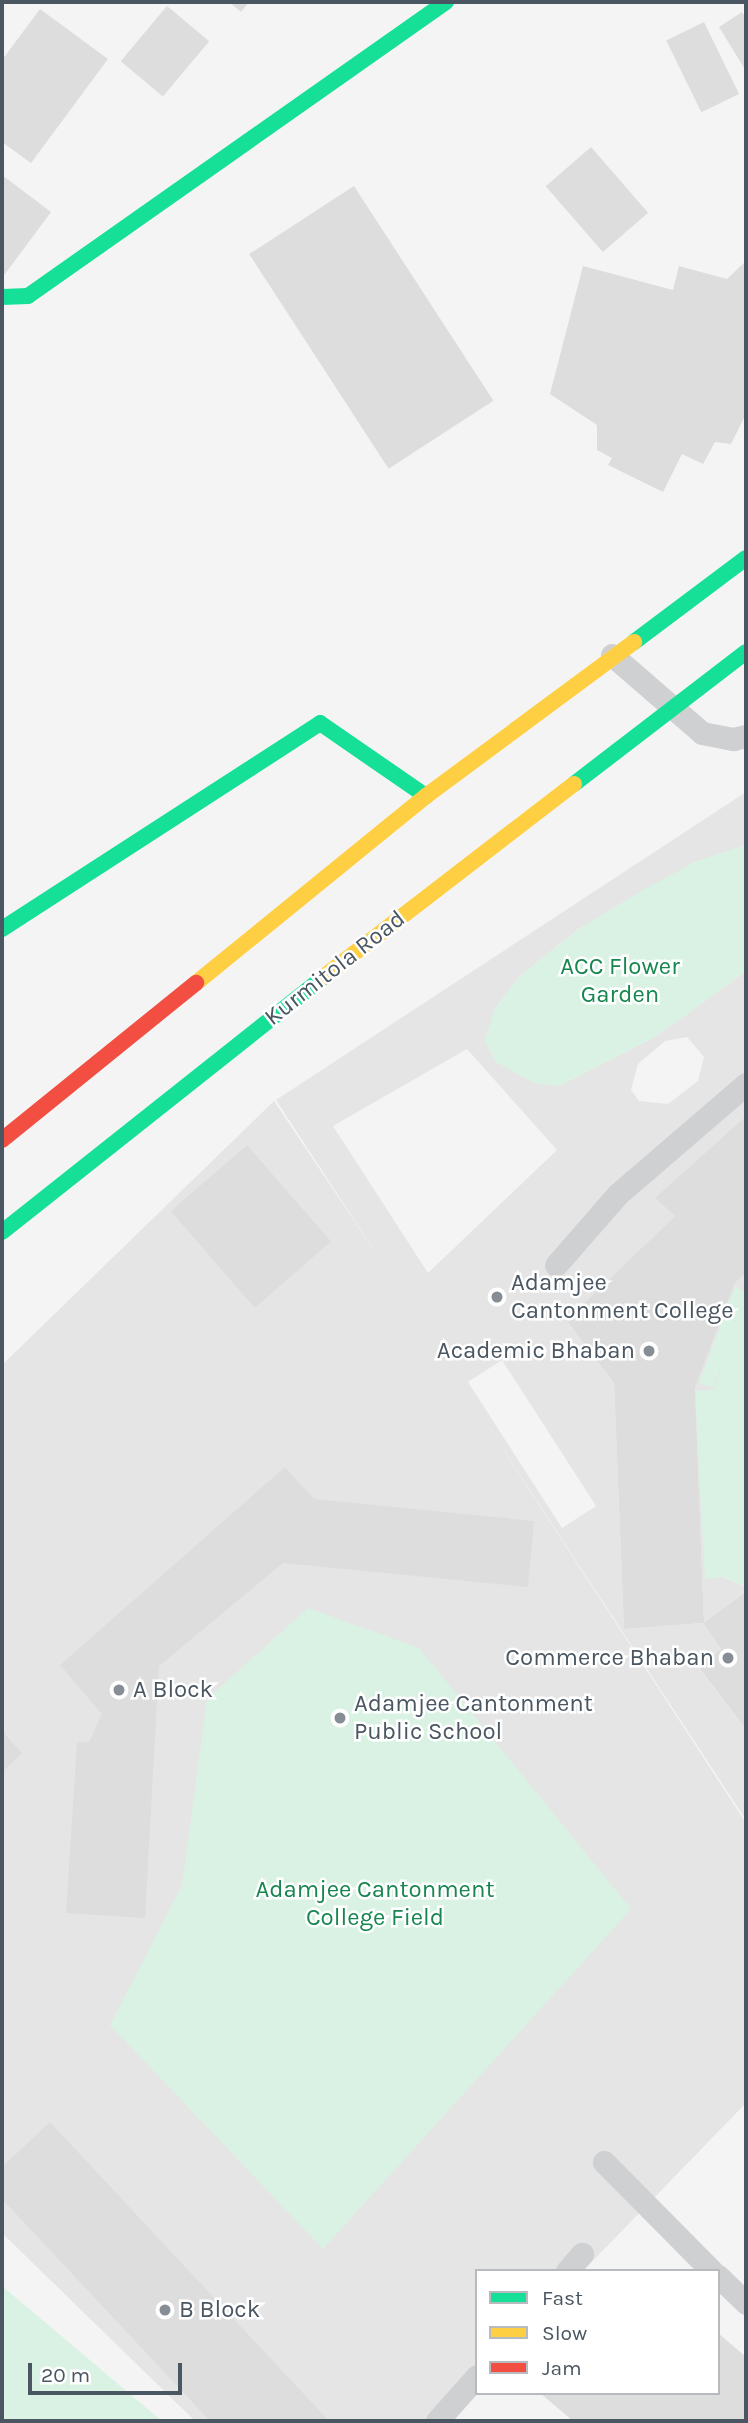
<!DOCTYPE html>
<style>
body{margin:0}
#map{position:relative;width:748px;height:2423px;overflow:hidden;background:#f4f4f4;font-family:Karla,sans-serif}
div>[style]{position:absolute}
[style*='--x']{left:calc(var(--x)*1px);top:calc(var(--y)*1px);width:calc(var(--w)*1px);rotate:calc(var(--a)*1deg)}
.education>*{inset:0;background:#e6e5e6}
.green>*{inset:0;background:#d9f2e3}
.building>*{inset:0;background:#ddddde;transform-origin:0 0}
.lane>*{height:23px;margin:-11.5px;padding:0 11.5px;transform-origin:11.5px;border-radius:11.5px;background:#ced0d2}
.fast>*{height:16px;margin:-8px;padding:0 8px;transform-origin:8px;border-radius:8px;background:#16e098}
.slow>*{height:16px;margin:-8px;padding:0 8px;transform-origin:8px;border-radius:8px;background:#ffcf43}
.jam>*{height:16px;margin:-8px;padding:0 8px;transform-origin:8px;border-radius:8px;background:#f24e42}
.dots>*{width:19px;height:19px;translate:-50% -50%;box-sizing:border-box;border:4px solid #fff;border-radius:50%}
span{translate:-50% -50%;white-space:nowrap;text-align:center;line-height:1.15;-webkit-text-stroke:5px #fff;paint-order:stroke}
.park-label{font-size:24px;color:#17864f}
.street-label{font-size:24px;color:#4a5661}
.poi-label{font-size:24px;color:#4a5661}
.left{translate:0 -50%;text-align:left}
.right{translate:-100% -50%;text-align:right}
.frame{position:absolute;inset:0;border:4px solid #4a5661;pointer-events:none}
.legend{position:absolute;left:475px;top:2269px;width:245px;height:126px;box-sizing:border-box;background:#fff;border:2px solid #b7bbc0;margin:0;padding:9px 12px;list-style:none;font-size:21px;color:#4a5661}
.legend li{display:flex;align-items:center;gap:14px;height:35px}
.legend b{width:35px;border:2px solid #b7bbc0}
.scale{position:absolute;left:28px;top:2363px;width:154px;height:32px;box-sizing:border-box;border:4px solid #4a5661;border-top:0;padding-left:9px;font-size:21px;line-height:24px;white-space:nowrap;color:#4a5661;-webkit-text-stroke:5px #fff;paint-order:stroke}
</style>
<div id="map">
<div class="education">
<i style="clip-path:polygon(evenodd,746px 792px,746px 845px,695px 862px,577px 930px,519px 977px,494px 1010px,559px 1086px,658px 1035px,746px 971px,746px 1116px,656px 1198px,675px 1216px,566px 1320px,614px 1383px,624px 1629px,703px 1623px,721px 1649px,698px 1668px,746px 1729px,746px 1820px,468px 1396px,746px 1823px,746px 2103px,583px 2271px,477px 2271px,477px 2381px,437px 2421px,195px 2421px,2px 2233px,2px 1365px,274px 1101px,383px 1264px,276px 1100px,746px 792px,687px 1037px,704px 1057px,698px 1081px,668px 1104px,639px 1101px,631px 1090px,638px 1064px,665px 1041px,687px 1037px,746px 792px,467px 1049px,557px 1150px,428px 1273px,333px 1126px,467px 1049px,746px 792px,502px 1360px,596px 1506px,562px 1528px,468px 1382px,502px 1360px)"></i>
<i style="clip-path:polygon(746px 1273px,746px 1302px,714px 1390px,724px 1578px,746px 1587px,746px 1592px,704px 1622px,695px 1388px,735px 1283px)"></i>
</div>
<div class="green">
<i style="clip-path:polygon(746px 845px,746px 971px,658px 1035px,559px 1086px,534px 1083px,496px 1062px,485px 1041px,494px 1010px,519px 977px,577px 930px,636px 894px,695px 862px)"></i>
<i style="clip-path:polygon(735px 1287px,746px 1292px,746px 1587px,723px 1577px,705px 1579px,695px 1391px,714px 1390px,727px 1351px,713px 1388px,699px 1383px)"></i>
<i style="clip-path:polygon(308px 1608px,419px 1648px,631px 1909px,323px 2249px,110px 2025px,182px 1886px,207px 1699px)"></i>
<i style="clip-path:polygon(2px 2286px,162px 2421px,2px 2421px)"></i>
</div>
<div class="building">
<i style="clip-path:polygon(229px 2px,249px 2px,241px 12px)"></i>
<i style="left:167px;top:6px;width:55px;height:72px;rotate:40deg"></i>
<i style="clip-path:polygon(40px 9px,108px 59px,31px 163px,2px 142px,2px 60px)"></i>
<i style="clip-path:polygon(742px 12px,746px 18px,746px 71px,719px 27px)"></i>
<i style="left:704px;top:22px;width:80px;height:42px;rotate:64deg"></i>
<i style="left:591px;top:147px;width:87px;height:60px;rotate:49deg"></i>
<i style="clip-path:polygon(2px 175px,51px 212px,2px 278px)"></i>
<i style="left:354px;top:186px;width:256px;height:125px;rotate:57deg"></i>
<i style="clip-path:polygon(746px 261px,746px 414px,731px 444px,715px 442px,703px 464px,682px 454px,663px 492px,608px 465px,612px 458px,597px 450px,597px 425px,550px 394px,583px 266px,673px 290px,679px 266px,727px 279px)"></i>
<i style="clip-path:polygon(746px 1116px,746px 1273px,735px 1283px,695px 1388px,704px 1622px,746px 1592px,746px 1729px,698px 1667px,721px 1649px,703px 1623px,624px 1629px,614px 1383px,566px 1320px,675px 1216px,655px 1198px)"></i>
<i style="left:247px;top:1145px;width:128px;height:101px;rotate:49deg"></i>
<i style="clip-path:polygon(285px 1467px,314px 1499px,534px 1521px,528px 1587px,283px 1563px,159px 1666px,145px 1918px,66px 1913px,77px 1742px,89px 1742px,102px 1714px,60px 1665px)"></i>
<i style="clip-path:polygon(2px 1731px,22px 1753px,2px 1772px)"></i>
<i style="clip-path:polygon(50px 2122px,329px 2421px,210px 2421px,2px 2199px,2px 2167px)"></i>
<i style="clip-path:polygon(718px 2333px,746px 2357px,746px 2421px,573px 2421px,540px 2393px,718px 2393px)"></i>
</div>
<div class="lane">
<i style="--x:612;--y:655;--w:119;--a:40.9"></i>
<i style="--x:702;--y:733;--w:32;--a:11"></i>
<i style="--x:733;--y:739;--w:13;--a:-13"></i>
<i style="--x:556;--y:1265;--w:94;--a:-48.9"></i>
<i style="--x:618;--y:1194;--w:169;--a:-40.7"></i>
<i style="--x:604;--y:2162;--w:153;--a:45.3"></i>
<i style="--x:567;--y:2271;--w:23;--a:-49"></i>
<i style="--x:718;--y:2276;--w:39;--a:44"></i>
<i style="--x:437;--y:2421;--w:60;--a:-48.4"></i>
</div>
<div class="fast">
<i style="--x:2;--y:297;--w:26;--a:-2"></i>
<i style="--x:28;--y:296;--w:511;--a:-35.12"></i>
<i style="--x:634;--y:642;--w:140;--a:-36.9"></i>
<i style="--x:574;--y:784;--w:217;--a:-37.5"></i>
<i style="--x:2;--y:929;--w:379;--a:-32.9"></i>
<i style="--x:320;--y:723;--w:129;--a:34.6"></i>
<i style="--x:2;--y:1232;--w:409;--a:-38.4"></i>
</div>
<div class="slow">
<i style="--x:322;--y:978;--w:318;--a:-37.6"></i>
<i style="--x:196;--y:983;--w:296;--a:-39.1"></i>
<i style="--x:426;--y:796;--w:259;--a:-36.5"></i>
</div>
<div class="jam">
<i style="--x:2;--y:1140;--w:250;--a:-39"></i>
</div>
<div class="dots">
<i style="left:497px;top:1297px;background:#868d94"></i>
<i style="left:649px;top:1351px;background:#868d94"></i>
<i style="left:728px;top:1658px;background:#868d94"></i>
<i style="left:119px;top:1690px;background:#868d94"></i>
<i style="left:340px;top:1718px;background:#868d94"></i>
<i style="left:165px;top:2310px;background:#868d94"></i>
</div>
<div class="park-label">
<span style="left:620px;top:981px">ACC Flower<br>Garden</span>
<span style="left:375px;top:1904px">Adamjee Cantonment<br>College Field</span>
</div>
<div class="street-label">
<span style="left:335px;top:968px;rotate:-38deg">Kurmitola Road</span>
</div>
<div class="poi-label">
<span class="left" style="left:511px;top:1297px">Adamjee<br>Cantonment College</span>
<span class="right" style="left:635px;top:1351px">Academic Bhaban</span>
<span class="right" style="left:714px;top:1658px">Commerce Bhaban</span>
<span class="left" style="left:133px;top:1690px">A Block</span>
<span class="left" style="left:354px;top:1718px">Adamjee Cantonment<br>Public School</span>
<span class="left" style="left:179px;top:2310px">B Block</span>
</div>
<div class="frame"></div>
<ul class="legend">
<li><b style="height:9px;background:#16e098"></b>Fast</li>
<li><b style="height:9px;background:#ffcf43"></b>Slow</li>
<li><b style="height:9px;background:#f24e42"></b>Jam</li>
</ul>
<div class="scale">20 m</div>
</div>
